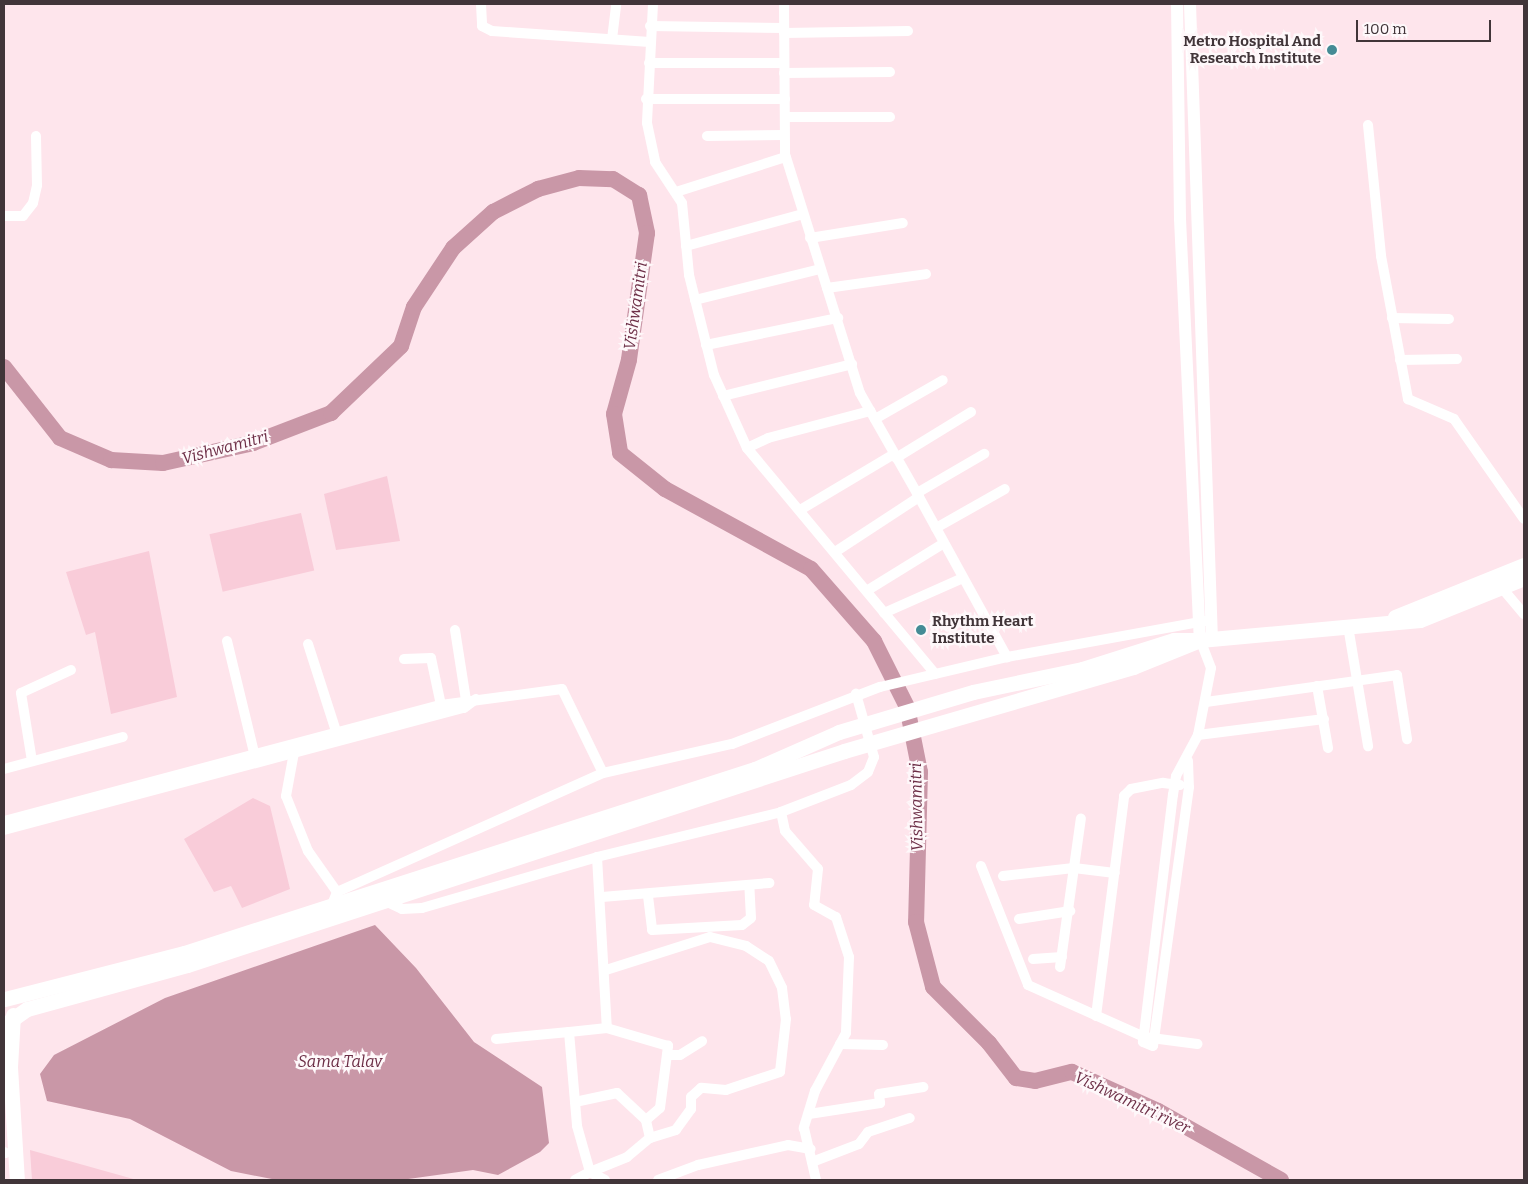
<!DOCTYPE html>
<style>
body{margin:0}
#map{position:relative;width:1528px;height:1184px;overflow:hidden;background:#fee5ec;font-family:Bitter,serif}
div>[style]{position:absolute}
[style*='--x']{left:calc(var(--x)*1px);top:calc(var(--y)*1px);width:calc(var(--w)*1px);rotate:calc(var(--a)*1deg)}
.green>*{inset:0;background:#f9ccd9;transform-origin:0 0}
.water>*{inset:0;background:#c997a7}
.river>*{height:16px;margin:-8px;padding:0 8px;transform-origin:8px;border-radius:8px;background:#c997a7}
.minor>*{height:10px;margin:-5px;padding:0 5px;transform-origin:5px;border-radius:5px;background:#fff}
.tertiary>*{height:12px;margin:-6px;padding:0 6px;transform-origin:6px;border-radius:6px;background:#fff}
.secondary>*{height:15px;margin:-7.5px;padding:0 7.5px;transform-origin:7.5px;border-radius:7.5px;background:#fff}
.dots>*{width:14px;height:14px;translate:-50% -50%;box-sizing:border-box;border:2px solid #fef8fa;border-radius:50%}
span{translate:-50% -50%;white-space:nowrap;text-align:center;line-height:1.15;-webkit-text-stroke:5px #fef8fa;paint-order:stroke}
.poi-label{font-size:15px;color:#413539;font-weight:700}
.right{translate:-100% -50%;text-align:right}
.left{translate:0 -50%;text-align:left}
.water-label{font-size:16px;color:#6c2e46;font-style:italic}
.frame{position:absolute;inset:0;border:5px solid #413539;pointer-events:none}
.scale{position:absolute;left:1356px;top:20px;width:135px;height:22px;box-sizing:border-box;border:2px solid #413539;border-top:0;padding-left:6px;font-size:15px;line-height:18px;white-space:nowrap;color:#413539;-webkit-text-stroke:4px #fef8fa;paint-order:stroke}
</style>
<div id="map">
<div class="green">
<i style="clip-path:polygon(387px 476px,400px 541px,336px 550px,324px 494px)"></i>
<i style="left:301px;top:513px;width:59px;height:94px;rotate:77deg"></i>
<i style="clip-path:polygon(149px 551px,177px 697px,111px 714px,95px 632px,86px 635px,66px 572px)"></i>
<i style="clip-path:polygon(253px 798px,270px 806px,290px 889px,242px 908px,231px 886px,214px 892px,184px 839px)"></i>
<i style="clip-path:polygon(30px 1150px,137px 1180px,32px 1180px)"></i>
</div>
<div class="water">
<i style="clip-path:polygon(375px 925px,416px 968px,474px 1042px,542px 1087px,549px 1143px,540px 1152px,498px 1175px,473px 1170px,401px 1180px,277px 1180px,231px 1171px,130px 1119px,47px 1101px,40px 1074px,54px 1055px,165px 998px)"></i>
</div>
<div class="river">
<i style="--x:4;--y:367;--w:90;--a:51.7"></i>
<i style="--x:60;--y:438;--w:56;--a:23.3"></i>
<i style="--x:111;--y:460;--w:52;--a:3.3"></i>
<i style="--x:163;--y:463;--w:92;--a:-12.5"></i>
<i style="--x:253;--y:443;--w:84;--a:-21"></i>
<i style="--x:331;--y:413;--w:97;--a:-43.7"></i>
<i style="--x:401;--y:346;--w:41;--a:-71.6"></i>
<i style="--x:414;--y:307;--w:71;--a:-56.5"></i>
<i style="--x:453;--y:248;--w:54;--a:-42"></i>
<i style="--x:493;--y:212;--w:51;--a:-27.1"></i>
<i style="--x:538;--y:189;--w:42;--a:-15"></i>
<i style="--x:579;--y:178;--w:34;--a:2"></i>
<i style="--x:613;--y:179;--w:31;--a:32"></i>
<i style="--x:639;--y:195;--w:39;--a:78"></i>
<i style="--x:647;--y:233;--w:128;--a:98.1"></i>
<i style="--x:629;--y:360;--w:56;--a:105.5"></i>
<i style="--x:614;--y:414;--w:39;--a:81"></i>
<i style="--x:620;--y:453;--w:58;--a:38.7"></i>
<i style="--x:665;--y:489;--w:166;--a:28.7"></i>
<i style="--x:811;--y:569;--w:96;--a:48.8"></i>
<i style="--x:874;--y:641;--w:74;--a:63.4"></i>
<i style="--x:907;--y:707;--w:66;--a:78.7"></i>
<i style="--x:920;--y:772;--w:150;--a:91.5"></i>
<i style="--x:916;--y:922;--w:67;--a:75.3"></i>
<i style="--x:933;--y:987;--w:79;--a:45"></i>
<i style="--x:989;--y:1043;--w:44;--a:52.4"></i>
<i style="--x:1016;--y:1078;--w:19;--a:9"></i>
<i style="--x:1035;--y:1081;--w:38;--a:-14"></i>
<i style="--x:1072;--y:1072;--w:94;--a:24.4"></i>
<i style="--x:1158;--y:1111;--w:141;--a:29.3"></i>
</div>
<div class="minor">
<i style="--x:481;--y:4;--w:22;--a:87"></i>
<i style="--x:482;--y:26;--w:11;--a:27"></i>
<i style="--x:492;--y:31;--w:158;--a:4"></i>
<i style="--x:653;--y:4;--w:119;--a:92.9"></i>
<i style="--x:647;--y:123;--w:40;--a:78"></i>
<i style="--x:655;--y:162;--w:49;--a:56.6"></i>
<i style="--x:682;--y:203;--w:72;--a:84.4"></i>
<i style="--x:689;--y:275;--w:103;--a:76"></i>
<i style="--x:714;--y:375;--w:80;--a:65.7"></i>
<i style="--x:747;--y:448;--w:294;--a:50.2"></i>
<i style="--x:784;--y:4;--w:150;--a:89.6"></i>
<i style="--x:785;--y:154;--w:250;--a:72.6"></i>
<i style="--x:860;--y:393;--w:120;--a:60.4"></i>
<i style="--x:650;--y:26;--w:134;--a:0.9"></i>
<i style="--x:784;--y:33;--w:124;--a:-0.9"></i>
<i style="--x:612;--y:39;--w:35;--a:-83"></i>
<i style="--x:649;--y:63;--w:135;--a:0"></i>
<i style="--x:784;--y:73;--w:106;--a:-0.5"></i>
<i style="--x:646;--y:99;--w:139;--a:0"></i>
<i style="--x:785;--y:117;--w:105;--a:0"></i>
<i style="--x:1368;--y:125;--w:132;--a:84.3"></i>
<i style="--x:1381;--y:256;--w:146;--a:79.3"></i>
<i style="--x:1408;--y:399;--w:50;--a:23.5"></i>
<i style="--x:1454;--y:419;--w:122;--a:55"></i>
<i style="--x:707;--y:136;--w:77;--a:-0.7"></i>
<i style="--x:676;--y:192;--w:115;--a:-17.7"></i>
<i style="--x:4;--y:216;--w:19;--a:0"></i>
<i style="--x:23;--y:216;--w:16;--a:-52"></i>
<i style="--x:33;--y:203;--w:18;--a:-77"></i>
<i style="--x:37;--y:185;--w:49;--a:-91.2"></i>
<i style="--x:810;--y:238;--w:94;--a:-9.2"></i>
<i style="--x:686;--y:246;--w:121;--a:-15.3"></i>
<i style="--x:827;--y:288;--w:100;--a:-8"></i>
<i style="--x:695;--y:300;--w:129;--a:-13.9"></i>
<i style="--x:1392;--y:318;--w:57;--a:1"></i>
<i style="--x:706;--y:345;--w:135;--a:-11.6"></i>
<i style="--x:1400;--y:360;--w:57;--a:-1"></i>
<i style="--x:723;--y:396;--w:133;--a:-13.9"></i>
<i style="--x:875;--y:419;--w:78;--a:-29.8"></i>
<i style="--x:747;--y:448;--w:23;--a:-25"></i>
<i style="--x:768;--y:438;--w:106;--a:-14.8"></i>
<i style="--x:896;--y:458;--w:88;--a:-31.5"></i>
<i style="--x:917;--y:493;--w:78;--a:-30.2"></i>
<i style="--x:800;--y:510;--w:109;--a:-30.8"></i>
<i style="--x:936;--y:528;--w:79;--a:-29.5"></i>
<i style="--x:835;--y:552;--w:100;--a:-33.2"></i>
<i style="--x:919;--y:497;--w:183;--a:61.2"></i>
<i style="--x:1502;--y:588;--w:34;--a:50"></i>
<i style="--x:868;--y:590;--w:89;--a:-31.7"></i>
<i style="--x:884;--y:613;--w:86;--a:-23.9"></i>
<i style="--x:1348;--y:626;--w:122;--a:80.5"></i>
<i style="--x:455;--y:630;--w:71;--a:81.1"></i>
<i style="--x:227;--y:641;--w:119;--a:76.4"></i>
<i style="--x:308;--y:644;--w:91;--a:72.2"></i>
<i style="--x:404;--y:659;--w:27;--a:-2"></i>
<i style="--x:431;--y:658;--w:48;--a:78"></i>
<i style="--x:1317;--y:686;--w:63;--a:79.9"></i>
<i style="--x:1206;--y:702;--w:193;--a:-8"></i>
<i style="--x:1397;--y:675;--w:65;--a:81.1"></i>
<i style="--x:1198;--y:735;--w:127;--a:-7.2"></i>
<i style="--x:295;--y:747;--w:50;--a:100.4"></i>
<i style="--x:286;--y:796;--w:59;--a:68.2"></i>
<i style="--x:308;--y:851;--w:50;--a:54.7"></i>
<i style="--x:32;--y:761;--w:69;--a:-99.2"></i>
<i style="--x:21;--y:693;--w:55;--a:-24.7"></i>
<i style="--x:1188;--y:761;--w:26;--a:88"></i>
<i style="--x:1189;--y:787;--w:261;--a:97.9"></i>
<i style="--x:1153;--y:1046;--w:11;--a:-158"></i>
<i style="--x:1143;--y:1042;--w:249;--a:-83.1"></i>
<i style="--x:1173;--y:795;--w:19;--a:-81"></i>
<i style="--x:1176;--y:776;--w:47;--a:-61.8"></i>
<i style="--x:1198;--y:735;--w:68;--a:-79"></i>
<i style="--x:1211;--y:668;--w:30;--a:-111"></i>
<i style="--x:4;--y:769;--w:123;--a:-15.1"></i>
<i style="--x:781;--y:812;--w:19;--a:78"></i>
<i style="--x:785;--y:831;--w:50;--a:49"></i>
<i style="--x:818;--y:869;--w:36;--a:96"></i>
<i style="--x:814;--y:905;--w:25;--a:29"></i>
<i style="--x:836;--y:917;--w:42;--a:72"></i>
<i style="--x:849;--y:957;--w:76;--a:92.3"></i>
<i style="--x:846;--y:1033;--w:66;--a:118.1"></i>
<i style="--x:815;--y:1091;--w:39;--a:107"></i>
<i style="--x:804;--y:1128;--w:53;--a:77"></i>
<i style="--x:4;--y:821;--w:452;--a:-14.9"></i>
<i style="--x:441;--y:705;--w:122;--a:-7.5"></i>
<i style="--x:562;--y:689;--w:93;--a:64"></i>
<i style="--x:4;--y:830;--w:476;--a:-14.9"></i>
<i style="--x:464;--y:708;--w:15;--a:-37"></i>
<i style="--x:597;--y:857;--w:171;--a:86.7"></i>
<i style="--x:981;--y:866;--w:128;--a:68.4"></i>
<i style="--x:1028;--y:985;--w:127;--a:24.1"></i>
<i style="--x:1144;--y:1037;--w:54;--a:7.4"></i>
<i style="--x:1003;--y:876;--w:71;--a:-6.4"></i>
<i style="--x:1074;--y:868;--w:41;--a:7"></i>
<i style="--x:648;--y:896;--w:34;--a:83"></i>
<i style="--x:652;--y:930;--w:90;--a:-3.2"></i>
<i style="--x:742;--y:925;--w:11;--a:-38"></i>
<i style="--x:751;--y:918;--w:33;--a:-93"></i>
<i style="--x:602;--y:897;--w:168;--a:-4.8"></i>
<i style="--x:383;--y:900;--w:21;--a:25"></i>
<i style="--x:402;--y:909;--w:20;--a:-3"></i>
<i style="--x:422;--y:908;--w:182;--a:-16.2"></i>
<i style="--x:597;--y:857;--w:189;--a:-13.7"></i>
<i style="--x:781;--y:812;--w:75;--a:-21.1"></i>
<i style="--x:851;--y:785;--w:21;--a:-37"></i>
<i style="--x:868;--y:772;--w:16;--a:-68"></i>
<i style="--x:874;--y:757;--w:66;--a:-105.9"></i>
<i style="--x:333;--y:902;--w:11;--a:-68"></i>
<i style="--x:337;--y:892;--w:291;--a:-24.1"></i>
<i style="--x:603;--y:773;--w:132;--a:-12.7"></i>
<i style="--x:732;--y:744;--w:159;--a:-21.1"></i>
<i style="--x:880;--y:687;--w:130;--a:-13.3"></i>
<i style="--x:1007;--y:657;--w:202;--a:-10.3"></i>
<i style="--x:1019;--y:919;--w:52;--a:-8.9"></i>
<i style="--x:1033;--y:959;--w:29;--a:-4"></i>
<i style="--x:1060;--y:967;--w:150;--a:-82"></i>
<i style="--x:606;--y:970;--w:109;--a:-17.6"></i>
<i style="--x:710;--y:937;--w:37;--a:14"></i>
<i style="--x:746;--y:946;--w:27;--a:33"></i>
<i style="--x:769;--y:961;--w:30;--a:64"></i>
<i style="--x:782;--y:988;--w:31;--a:83"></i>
<i style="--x:786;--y:1019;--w:53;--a:96.5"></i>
<i style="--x:780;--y:1072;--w:57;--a:161.6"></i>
<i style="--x:726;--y:1090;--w:25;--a:-175"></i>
<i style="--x:701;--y:1088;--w:13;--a:138"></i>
<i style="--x:691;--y:1097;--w:12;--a:90"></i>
<i style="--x:691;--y:1109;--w:26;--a:126"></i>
<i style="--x:676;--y:1130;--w:27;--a:163"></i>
<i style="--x:1096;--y:1016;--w:222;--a:-82.7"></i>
<i style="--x:1124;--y:796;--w:10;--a:-45"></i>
<i style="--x:1131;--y:789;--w:33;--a:-11"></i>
<i style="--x:1163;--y:783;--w:17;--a:7"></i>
<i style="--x:496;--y:1039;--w:73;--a:-5.5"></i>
<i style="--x:840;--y:1044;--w:43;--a:1.3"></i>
<i style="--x:667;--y:1055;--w:13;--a:0"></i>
<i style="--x:680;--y:1055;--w:26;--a:-32"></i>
<i style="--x:575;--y:1102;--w:43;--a:-12.1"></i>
<i style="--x:617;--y:1093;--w:40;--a:43"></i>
<i style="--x:809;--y:1114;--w:72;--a:-8.8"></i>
<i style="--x:880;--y:1103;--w:9;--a:-96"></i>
<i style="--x:879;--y:1094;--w:45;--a:-9"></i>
<i style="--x:4;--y:1152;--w:2;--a:27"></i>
<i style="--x:812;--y:1162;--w:50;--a:-21"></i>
<i style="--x:859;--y:1144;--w:15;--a:-53"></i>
<i style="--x:868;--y:1132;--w:44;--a:-18.4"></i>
<i style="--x:575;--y:1180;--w:17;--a:-28"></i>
<i style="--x:590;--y:1172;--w:40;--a:-22"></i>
<i style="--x:627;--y:1157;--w:30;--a:-40"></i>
<i style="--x:650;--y:1138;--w:18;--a:-103"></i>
<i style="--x:646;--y:1120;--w:18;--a:-41"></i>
<i style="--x:660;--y:1108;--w:63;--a:-82.6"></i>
<i style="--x:668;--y:1046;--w:64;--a:-163.6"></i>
<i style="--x:607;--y:1028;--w:38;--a:174"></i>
<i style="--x:569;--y:1032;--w:94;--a:85.1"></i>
<i style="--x:577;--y:1126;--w:48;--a:74.2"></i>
<i style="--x:590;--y:1172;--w:17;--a:28"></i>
<i style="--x:658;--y:1180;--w:43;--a:-20.6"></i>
<i style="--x:698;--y:1165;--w:92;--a:-12.5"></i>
<i style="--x:788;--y:1145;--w:23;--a:10"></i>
</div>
<div class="tertiary">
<i style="--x:1177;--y:4;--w:215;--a:89.2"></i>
<i style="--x:1180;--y:219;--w:421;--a:87.3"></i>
<i style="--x:1190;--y:4;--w:635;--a:88.02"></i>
</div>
<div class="secondary">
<i style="--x:1395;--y:617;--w:139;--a:-22"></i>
<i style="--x:1200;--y:640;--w:221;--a:-5.2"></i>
<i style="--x:1420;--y:620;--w:112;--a:-22"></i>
<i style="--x:13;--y:1015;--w:52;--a:93.3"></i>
<i style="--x:10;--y:1067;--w:113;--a:86.5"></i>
<i style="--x:4;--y:1025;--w:28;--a:-35"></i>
<i style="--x:27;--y:1009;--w:166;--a:-15.4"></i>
<i style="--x:187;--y:965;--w:691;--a:-18.04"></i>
<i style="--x:844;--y:751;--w:301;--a:-16.2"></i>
<i style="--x:1133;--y:667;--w:72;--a:-21.9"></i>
<i style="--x:1200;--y:640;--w:26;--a:180"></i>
<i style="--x:1174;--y:640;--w:96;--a:162.5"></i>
<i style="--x:1082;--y:669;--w:111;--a:168.1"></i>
<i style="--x:973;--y:692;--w:140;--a:163.4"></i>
<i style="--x:839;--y:732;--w:92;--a:156.2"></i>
<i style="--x:755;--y:769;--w:600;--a:162.14"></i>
<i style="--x:184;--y:953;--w:185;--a:165.6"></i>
</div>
<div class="dots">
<i style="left:1332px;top:50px;background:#458b95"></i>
<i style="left:921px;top:630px;background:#458b95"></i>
</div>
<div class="poi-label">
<span class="right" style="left:1321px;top:50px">Metro Hospital And<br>Research Institute</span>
<span class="left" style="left:932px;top:630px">Rhythm Heart<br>Institute</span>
</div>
<div class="water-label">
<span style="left:636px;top:306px;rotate:-82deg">Vishwamitri</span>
<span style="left:225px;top:448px;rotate:-15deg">Vishwamitri</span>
<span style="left:917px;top:807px;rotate:-91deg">Vishwamitri</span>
<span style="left:340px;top:1062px">Sama Talav</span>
<span style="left:1132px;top:1103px;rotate:25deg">Vishwamitri river</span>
</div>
<div class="frame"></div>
<div class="scale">100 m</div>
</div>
